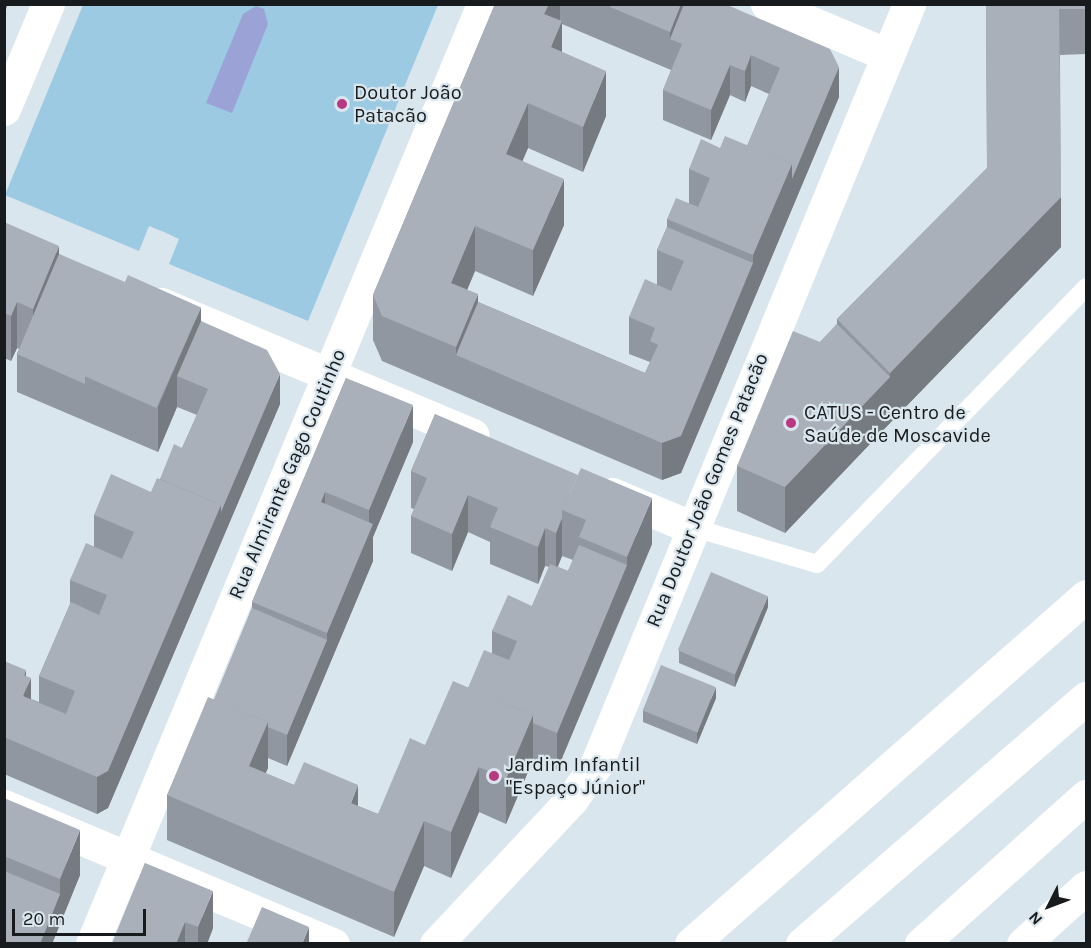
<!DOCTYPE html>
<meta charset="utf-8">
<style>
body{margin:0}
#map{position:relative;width:1091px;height:948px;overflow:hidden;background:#dae6ed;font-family:Karla,sans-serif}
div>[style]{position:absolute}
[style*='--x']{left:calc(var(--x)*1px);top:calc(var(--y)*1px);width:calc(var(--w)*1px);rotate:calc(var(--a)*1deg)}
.green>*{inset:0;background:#9ccae2}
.water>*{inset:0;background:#9ba3d6}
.lane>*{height:18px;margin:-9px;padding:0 9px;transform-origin:9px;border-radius:9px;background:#fff}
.street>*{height:33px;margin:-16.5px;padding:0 16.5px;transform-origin:16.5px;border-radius:16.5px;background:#fff}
.highway>*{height:33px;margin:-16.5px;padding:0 16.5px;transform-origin:16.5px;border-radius:16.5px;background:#fff}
.wall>*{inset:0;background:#9197a0}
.shaded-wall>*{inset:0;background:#767b82}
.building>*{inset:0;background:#a9b0ba;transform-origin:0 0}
.dots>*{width:16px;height:16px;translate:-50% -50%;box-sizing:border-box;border:3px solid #dae6ed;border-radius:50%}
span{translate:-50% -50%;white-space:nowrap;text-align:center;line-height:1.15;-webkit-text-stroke:4.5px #dae6ed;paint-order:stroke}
.poi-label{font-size:20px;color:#171b1d}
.left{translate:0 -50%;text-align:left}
.street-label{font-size:20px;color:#171b1d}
.frame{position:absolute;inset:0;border:6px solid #171b1d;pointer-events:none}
.north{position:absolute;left:1019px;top:876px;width:60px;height:60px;-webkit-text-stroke:4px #dae6ed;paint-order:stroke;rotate:228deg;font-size:16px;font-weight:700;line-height:24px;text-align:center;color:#171b1d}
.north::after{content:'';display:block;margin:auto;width:21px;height:27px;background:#171b1d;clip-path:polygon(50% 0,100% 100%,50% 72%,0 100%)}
.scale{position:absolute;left:12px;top:909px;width:134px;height:27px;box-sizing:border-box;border:3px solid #171b1d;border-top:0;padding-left:8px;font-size:18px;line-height:21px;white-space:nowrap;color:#171b1d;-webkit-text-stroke:4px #dae6ed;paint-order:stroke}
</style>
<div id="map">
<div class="green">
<i style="clip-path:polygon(83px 5px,438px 5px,308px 321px,169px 264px,179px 239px,164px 232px,149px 226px,139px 251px,5px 195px)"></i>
</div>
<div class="water">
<i style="clip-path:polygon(256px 6px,264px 9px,268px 24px,232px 113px,206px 103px,243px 14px)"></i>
</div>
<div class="lane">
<i style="--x:691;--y:527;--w:131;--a:16.4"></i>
<i style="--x:817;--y:564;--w:386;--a:-45.8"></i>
</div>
<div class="street">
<i style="--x:767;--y:4;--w:131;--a:22.9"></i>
<i style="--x:4;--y:109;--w:114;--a:-67.3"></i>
<i style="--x:161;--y:304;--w:338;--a:22.8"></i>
<i style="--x:612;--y:494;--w:86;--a:22.7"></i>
<i style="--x:4;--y:806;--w:357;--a:22.8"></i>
<i style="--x:92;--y:944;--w:1018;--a:-67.41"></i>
<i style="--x:436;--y:944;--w:199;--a:-46.8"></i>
<i style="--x:572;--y:799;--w:42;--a:-54.8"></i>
<i style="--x:596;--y:765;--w:823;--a:-67.64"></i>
</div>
<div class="highway">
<i style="--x:691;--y:944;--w:526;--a:-41.38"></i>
<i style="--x:802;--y:944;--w:376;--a:-40.9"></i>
<i style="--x:921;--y:944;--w:222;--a:-41.9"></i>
<i style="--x:1023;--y:944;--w:85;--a:-42.1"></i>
</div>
<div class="wall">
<i style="clip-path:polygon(evenodd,495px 4px,725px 4px,839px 97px,681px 473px,662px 480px,382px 361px,373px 340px,373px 295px,495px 4px,562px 24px,671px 70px,663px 90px,663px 120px,711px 140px,730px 95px,745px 102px,751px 86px,769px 94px,747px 146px,720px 148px,689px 169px,689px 203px,667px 219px,667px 227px,657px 250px,657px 284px,629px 317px,629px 354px,650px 362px,645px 373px,478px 302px,467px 290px,475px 271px,533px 296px,564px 225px,522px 161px,528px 148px,583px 172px,606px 116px,562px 52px,562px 24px)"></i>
<i style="clip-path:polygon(986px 4px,1086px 4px,1086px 54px,1060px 55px,1061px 247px,890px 423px,785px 533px,737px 511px,737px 466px,820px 342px,837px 324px,837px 319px,987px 168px)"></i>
<i style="clip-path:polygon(4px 222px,59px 254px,201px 321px,280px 404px,108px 808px,97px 814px,4px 774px,4px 661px,26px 676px,31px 699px,39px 702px,39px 676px,70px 604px,70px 580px,94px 546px,94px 515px,151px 492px,182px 448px,197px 415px,177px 407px,158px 452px,17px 392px,17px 354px,19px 349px,17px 348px,11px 361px,4px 358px)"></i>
<i style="clip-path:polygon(evenodd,346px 378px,413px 442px,373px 537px,373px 561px,287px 766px,268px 758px,268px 768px,265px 773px,294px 785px,358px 806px,378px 814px,425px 745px,468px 688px,492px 653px,492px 631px,532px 606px,549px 567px,545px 566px,538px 584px,490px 564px,490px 542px,468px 532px,452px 571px,411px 553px,411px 516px,414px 509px,411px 508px,411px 471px,435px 414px,652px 544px,557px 770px,533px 760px,506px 824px,479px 812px,451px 878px,424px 866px,394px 937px,167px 840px,167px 795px,214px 700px,252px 608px,252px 602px,346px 378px,562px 556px,573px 560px,568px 571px,558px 567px,562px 556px)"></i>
<i style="clip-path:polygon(768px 607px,735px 687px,679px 663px,679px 651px)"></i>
<i style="clip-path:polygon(716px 698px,697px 744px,643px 722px,643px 711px)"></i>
<i style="clip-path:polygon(4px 798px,80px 875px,52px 944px,4px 944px)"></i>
<i style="clip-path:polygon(145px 863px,213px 928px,207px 944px,112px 944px)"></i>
</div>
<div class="shaded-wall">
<i style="clip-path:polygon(4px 4px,8px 4px,4px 14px)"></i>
<i style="clip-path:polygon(549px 4px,560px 4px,560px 23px,544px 14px)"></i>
<i style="clip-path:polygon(681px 4px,690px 4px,670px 39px,670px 32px)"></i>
<i style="clip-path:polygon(562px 21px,562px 67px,551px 47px)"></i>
<i style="clip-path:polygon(751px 55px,751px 86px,745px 102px,745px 71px)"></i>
<i style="clip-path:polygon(730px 65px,730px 95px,711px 140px,711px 110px)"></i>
<i style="clip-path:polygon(839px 67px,839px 97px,681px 473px,662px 480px,662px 443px,753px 263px,753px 255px,792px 164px)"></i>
<i style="clip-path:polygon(606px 71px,606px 116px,583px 172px,583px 127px)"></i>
<i style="clip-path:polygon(528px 103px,528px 148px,506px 200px,506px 154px)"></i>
<i style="clip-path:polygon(564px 179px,564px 225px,533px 296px,533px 250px)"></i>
<i style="clip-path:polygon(1061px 197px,1061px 247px,890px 423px,785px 533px,785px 487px,890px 377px,890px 373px)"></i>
<i style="clip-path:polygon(475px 226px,475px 271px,451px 328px,451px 283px)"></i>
<i style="clip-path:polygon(59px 246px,59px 291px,33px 354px,33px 309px)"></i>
<i style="clip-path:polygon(478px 294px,478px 339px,456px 355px,456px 347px)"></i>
<i style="clip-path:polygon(17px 302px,17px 348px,11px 361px,11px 316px)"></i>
<i style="clip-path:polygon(201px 307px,201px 352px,177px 376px,177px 407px,158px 452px,158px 407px)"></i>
<i style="clip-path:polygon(280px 374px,280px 404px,108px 808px,97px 814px,97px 777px,221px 505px)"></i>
<i style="clip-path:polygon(413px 405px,413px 442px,373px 537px,373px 561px,287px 766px,287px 735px,327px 640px,327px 633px,369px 533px,369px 510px)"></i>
<i style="clip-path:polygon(325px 492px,325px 529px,321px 502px)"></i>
<i style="clip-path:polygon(468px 495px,468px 532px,452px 571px,452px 534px)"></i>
<i style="clip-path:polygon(652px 498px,652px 544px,627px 603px,627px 557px)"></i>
<i style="clip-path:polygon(562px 518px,562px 556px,556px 570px,556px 533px)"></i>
<i style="clip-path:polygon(545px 528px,545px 566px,538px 584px,538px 547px)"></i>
<i style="clip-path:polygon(627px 565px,627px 602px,557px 770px,557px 733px)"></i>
<i style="clip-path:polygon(768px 596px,768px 607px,735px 687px,735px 675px)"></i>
<i style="clip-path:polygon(26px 670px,26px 689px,31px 678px,31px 715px,23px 733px,24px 675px)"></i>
<i style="clip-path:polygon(716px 687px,716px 698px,697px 744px,697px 733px)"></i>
<i style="clip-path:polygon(533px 715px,533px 760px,506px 824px,506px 779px)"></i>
<i style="clip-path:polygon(268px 722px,268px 768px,249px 811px,249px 766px)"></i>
<i style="clip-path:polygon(479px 767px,479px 812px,451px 878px,451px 832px)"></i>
<i style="clip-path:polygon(358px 785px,358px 831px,351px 803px)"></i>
<i style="clip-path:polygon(424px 821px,424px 866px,394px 937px,394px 892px)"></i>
<i style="clip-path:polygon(80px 830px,80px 875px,52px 944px,40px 944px,60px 894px,60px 879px)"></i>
<i style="clip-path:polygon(213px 891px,213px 928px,207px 944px,198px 944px,198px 927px)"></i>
<i style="clip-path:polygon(185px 922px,185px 944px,176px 944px)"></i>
<i style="clip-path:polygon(309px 927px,309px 944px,302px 944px)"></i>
</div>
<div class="building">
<i style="clip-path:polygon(495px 4px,549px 4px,544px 14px,562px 21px,551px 47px,606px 71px,583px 127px,528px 103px,506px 154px,564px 179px,533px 250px,475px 226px,451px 283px,478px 294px,456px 347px,382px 316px,373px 295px)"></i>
<i style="clip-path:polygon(611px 4px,681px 4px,670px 32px,610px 7px)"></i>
<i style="clip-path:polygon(684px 4px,725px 4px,830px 49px,839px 67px,792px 179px,792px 164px,747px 146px,780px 68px,751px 55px,745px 71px,730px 65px,711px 110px,663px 90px,682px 44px,670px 39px)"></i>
<i style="clip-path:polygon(986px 4px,1059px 4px,1061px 197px,890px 373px,837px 319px,987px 168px)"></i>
<i style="left:1059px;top:4px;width:27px;height:5px"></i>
<i style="clip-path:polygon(725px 136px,792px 164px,753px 255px,667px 219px,676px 198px,698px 207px,710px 178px,689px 169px,701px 139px,720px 148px)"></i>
<i style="clip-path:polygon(4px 222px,59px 246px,33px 309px,17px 302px,11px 316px,4px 313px)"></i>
<i style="clip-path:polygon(667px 227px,753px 263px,681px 436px,662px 443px,456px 355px,478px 302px,645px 373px,658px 345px,650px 341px,655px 328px,629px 317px,645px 279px,671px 291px,684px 261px,657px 250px)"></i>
<i style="clip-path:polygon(59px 254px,125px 282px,85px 376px,85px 384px,17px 354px)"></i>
<i style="left:128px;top:275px;width:80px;height:110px;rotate:24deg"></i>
<i style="clip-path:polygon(201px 321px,267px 350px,280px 374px,221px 512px,221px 505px,160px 479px,174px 444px,182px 448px,208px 389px,177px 376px)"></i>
<i style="clip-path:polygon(837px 324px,890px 377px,785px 487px,737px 466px,793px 331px,820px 342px)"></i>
<i style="clip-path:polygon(346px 378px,413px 405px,369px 510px,325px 492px,321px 502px,373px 524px,327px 633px,252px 602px)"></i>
<i style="clip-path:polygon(435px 414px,578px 475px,562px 510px,562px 518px,556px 533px,545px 528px,538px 547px,490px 527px,498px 508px,468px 495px,452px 534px,411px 516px,427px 478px,411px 471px)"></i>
<i style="clip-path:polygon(581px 468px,652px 498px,627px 557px,579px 537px,586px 520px,562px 510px)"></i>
<i style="clip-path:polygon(111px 474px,151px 492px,157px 478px,221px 505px,108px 771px,97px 777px,4px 737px,4px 661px,26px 670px,24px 675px,31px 678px,23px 696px,66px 714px,75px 691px,39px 676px,71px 602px,99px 615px,107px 595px,70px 580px,86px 543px,122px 559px,134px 532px,94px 515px)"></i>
<i style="clip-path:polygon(579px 545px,627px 565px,557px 733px,533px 723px,533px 715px,468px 688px,484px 650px,509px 660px,513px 651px,517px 641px,492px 631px,508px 595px,532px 606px,550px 564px,568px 571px)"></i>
<i style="left:711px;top:572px;width:62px;height:85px;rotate:23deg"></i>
<i style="clip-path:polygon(252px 608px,327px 640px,287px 735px,268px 727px,268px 722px,214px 700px)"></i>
<i style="left:661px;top:665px;width:59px;height:49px;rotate:22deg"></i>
<i style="clip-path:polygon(453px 681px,533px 715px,506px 779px,479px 767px,451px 832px,424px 821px,394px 892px,167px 795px,208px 697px,268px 722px,249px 766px,294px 785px,304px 762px,358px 785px,351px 803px,378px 814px,410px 738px,425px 745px)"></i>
<i style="clip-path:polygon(4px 798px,80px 830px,60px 879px,4px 856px)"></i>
<i style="clip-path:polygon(145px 863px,213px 891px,198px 927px,185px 922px,176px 944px,112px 944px)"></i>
<i style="clip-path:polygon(4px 871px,60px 894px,40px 944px,4px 944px)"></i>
<i style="clip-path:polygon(262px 907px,309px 927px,302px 944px,246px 944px)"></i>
</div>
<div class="dots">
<i style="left:342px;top:104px;background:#b83882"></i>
<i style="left:791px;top:423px;background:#b83882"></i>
<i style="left:494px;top:776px;background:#b83882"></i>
</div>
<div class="poi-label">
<span class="left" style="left:354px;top:104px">Doutor João<br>Patacão</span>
<span class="left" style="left:804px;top:424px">CATUS - Centro de<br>Saúde de Moscavide</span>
<span class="left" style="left:506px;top:776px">Jardim Infantil<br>"Espaço Júnior"</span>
</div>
<div class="street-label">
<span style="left:287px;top:474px;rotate:-67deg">Rua Almirante Gago Coutinho</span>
<span style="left:707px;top:490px;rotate:-68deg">Rua Doutor João Gomes Patacão</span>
</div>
<div class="frame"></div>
<div class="north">N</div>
<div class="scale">20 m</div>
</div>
